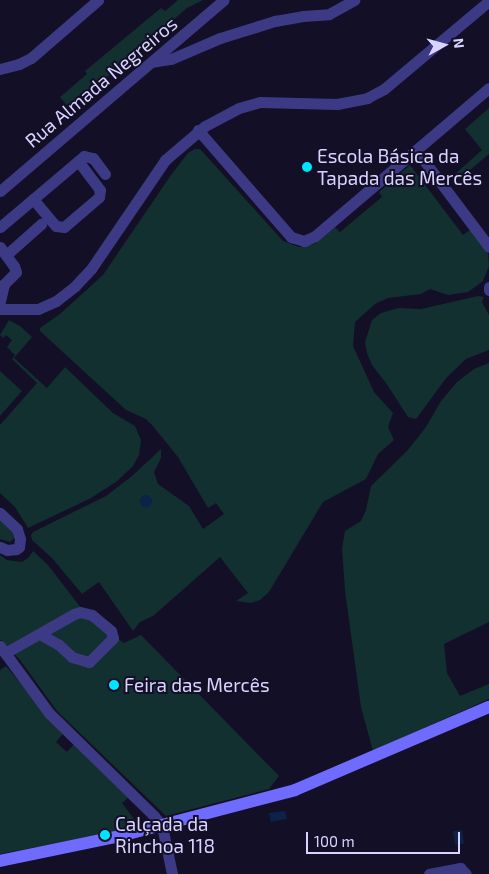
<!DOCTYPE html>
<meta charset="utf-8">
<style>
body{margin:0}
#map{position:relative;width:489px;height:874px;overflow:hidden;background:#130f26;font-family:"Exo 2",sans-serif}
div>[style]{position:absolute}
[style*='--x']{left:calc(var(--x)*1px);top:calc(var(--y)*1px);width:calc(var(--w)*1px);rotate:calc(var(--a)*1deg)}
.green>*{inset:0;background:#12302f}
.water>*{inset:0;background:#0c2248;transform-origin:0 0}
.round{border-radius:50%}
.street>*{height:11px;margin:-5.5px;padding:0 5.5px;transform-origin:5.5px;border-radius:5.5px;background:#3d3a85}
.secondary>*{height:12px;margin:-6px;padding:0 6px;transform-origin:6px;border-radius:6px;background:#6f6bff}
.dots>*{width:14px;height:14px;translate:-50% -50%;box-sizing:border-box;border:2px solid #130f26;border-radius:50%}
span{translate:-50% -50%;white-space:nowrap;text-align:center;line-height:1.15;-webkit-text-stroke:4px #130f26;paint-order:stroke}
.street-label{font-size:19px;color:#d9d4ff}
.poi-label{font-size:19px;color:#d9d4ff}
.left{translate:0 -50%;text-align:left}
.north{position:absolute;left:419px;top:20px;width:50px;height:50px;-webkit-text-stroke:4px #130f26;paint-order:stroke;rotate:83deg;font-size:14px;font-weight:700;line-height:20px;text-align:center;color:#d9d4ff}
.north::after{content:'';display:block;margin:auto;width:18px;height:22px;background:#d9d4ff;clip-path:polygon(50% 0,100% 100%,50% 72%,0 100%)}
.scale{position:absolute;left:306px;top:832px;width:154px;height:22px;box-sizing:border-box;border:2px solid #d9d4ff;border-top:0;padding-left:6px;font-size:15px;line-height:18px;white-space:nowrap;color:#d9d4ff;-webkit-text-stroke:4px #130f26;paint-order:stroke}
</style>
<div id="map">
<div class="green">
<i style="clip-path:polygon(178px 0,203px 0,187px 8px,70px 109px,60px 97px,87px 74px,85px 71px,161px 8px,165px 11px)"></i>
<i style="clip-path:polygon(489px 108px,489px 154px,458px 180px,454px 175px,482px 150px,465px 129px)"></i>
<i style="clip-path:polygon(195px 149px,200px 149px,283px 241px,299px 247px,315px 244px,335px 227px,340px 232px,382px 197px,379px 192px,410px 165px,463px 235px,470px 230px,488px 253px,489px 266px,483px 281px,468px 292px,448px 295px,430px 289px,421px 294px,388px 298px,375px 304px,355px 322px,353px 346px,374px 392px,393px 413px,388px 427px,394px 440px,378px 454px,366px 479px,323px 502px,269px 592px,260px 600px,251px 603px,236px 601px,248px 593px,220px 557px,153px 616px,140px 622px,133px 631px,99px 582px,82px 594px,52px 558px,32px 540px,31px 535px,33px 532px,106px 496px,132px 476px,161px 449px,161px 458px,154px 472px,158px 484px,189px 506px,203px 529px,224px 514px,216px 503px,208px 508px,178px 457px,152px 425px,146px 419px,126px 410px,40px 331px,40px 328px,60px 314px,103px 275px,171px 175px,188px 153px)"></i>
<i style="clip-path:polygon(478px 296px,484px 297px,482px 302px,489px 315px,489px 350px,466px 359px,447px 377px,416px 419px,408px 417px,386px 383px,372px 365px,367px 353px,365px 342px,372px 320px,381px 313px,398px 308px,421px 309px)"></i>
<i style="clip-path:polygon(9px 320px,20px 326px,32px 337px,14px 358px,47px 388px,65px 367px,113px 413px,135px 426px,141px 440px,139px 455px,133px 466px,116px 482px,91px 498px,28px 528px,15px 507px,0 493px,0 425px,37px 383px,12px 359px,15px 355px,7px 347px,12px 340px,6px 335px,3px 338px,0 335px)"></i>
<i style="clip-path:polygon(489px 363px,489px 622px,444px 644px,447px 673px,460px 696px,489px 684px,489px 699px,373px 751px,361px 707px,345px 591px,342px 548px,345px 531px,361px 521px,366px 510px,371px 486px,407px 451px,426px 427px,441px 401px,457px 382px,474px 369px)"></i>
<i style="clip-path:polygon(0 371px,22px 391px,0 416px)"></i>
<i style="clip-path:polygon(0 519px,13px 532px,14px 538px,10px 542px,0 539px)"></i>
<i style="clip-path:polygon(33px 551px,48px 565px,88px 617px,124px 643px,141px 635px,279px 776px,269px 789px,166px 816px,57px 711px,20px 660px,0 639px,0 555px,7px 560px,22px 562px,29px 557px)"></i>
<i style="clip-path:polygon(6px 666px,63px 734px,56px 742px,67px 752px,74px 744px,128px 798px,122px 803px,140px 827px,0 854px,0 670px)"></i>
</div>
<div class="water">
<i class="round" style="left:140px;top:495px;width:12px;height:12px"></i>
<i style="clip-path:polygon(285px 811px,287px 819px,271px 822px,269px 813px)"></i>
<i style="left:462px;top:830px;width:14px;height:9px;rotate:82deg"></i>
</div>
<div class="street">
<i style="--x:151;--y:62;--w:20;--a:-9"></i>
<i style="--x:171;--y:59;--w:53;--a:-23.2"></i>
<i style="--x:220;--y:38;--w:58;--a:-17.2"></i>
<i style="--x:275;--y:21;--w:28;--a:-10"></i>
<i style="--x:303;--y:16;--w:26;--a:-4"></i>
<i style="--x:329;--y:14;--w:29;--a:-29"></i>
<i style="--x:0;--y:69;--w:20;--a:-15"></i>
<i style="--x:19;--y:64;--w:13;--a:-27"></i>
<i style="--x:31;--y:58;--w:89;--a:-40.9"></i>
<i style="--x:198;--y:130;--w:142;--a:49"></i>
<i style="--x:291;--y:237;--w:14;--a:17"></i>
<i style="--x:304;--y:241;--w:12;--a:-24"></i>
<i style="--x:315;--y:236;--w:228;--a:-40.4"></i>
<i style="--x:416;--y:150;--w:121;--a:53"></i>
<i style="--x:0;--y:191;--w:294;--a:-40.5"></i>
<i style="--x:33;--y:199;--w:35;--a:50"></i>
<i style="--x:56;--y:226;--w:8;--a:7"></i>
<i style="--x:64;--y:227;--w:46;--a:-40.6"></i>
<i style="--x:99;--y:197;--w:7;--a:-82"></i>
<i style="--x:100;--y:190;--w:36;--a:-127"></i>
<i style="--x:0;--y:227;--w:110;--a:-40.2"></i>
<i style="--x:84;--y:156;--w:9;--a:13"></i>
<i style="--x:93;--y:158;--w:20;--a:53"></i>
<i style="--x:0;--y:247;--w:24;--a:54"></i>
<i style="--x:14;--y:266;--w:6;--a:72"></i>
<i style="--x:16;--y:272;--w:17;--a:135"></i>
<i style="--x:4;--y:284;--w:18;--a:103"></i>
<i style="--x:6;--y:255;--w:47;--a:-41.5"></i>
<i style="--x:489;--y:287;--w:3;--a:90"></i>
<i style="--x:0;--y:309;--w:38;--a:0"></i>
<i style="--x:38;--y:309;--w:20;--a:-24"></i>
<i style="--x:56;--y:301;--w:24;--a:-38"></i>
<i style="--x:75;--y:286;--w:23;--a:-47"></i>
<i style="--x:91;--y:269;--w:132;--a:-55.8"></i>
<i style="--x:165;--y:160;--w:52;--a:-40.4"></i>
<i style="--x:205;--y:126;--w:38;--a:-28"></i>
<i style="--x:239;--y:108;--w:22;--a:-16"></i>
<i style="--x:260;--y:102;--w:77;--a:1.5"></i>
<i style="--x:337;--y:104;--w:31;--a:-11"></i>
<i style="--x:367;--y:98;--w:19;--a:-28"></i>
<i style="--x:384;--y:89;--w:137;--a:-40"></i>
<i style="--x:0;--y:513;--w:23;--a:43"></i>
<i style="--x:17;--y:529;--w:10;--a:73"></i>
<i style="--x:20;--y:539;--w:8;--a:97"></i>
<i style="--x:19;--y:547;--w:4;--a:146"></i>
<i style="--x:16;--y:549;--w:9;--a:174"></i>
<i style="--x:7;--y:550;--w:8;--a:-157"></i>
<i style="--x:0;--y:646;--w:83;--a:53.8"></i>
<i style="--x:49;--y:713;--w:147;--a:44.4"></i>
<i style="--x:154;--y:816;--w:13;--a:51"></i>
<i style="--x:162;--y:826;--w:49;--a:78.2"></i>
<i style="--x:5;--y:653;--w:79;--a:-29.5"></i>
<i style="--x:74;--y:614;--w:6;--a:-18"></i>
<i style="--x:80;--y:612;--w:12;--a:14"></i>
<i style="--x:92;--y:615;--w:25;--a:40"></i>
<i style="--x:111;--y:631;--w:7;--a:74"></i>
<i style="--x:113;--y:638;--w:34;--a:135"></i>
<i style="--x:89;--y:662;--w:18;--a:-164"></i>
<i style="--x:72;--y:657;--w:18;--a:-137"></i>
<i style="--x:59;--y:645;--w:22;--a:-150"></i>
<i style="--x:429;--y:874;--w:32;--a:-11"></i>
<i style="--x:460;--y:868;--w:8;--a:45"></i>
</div>
<div class="secondary">
<i style="--x:0;--y:861;--w:127;--a:-11.8"></i>
<i style="--x:124;--y:835;--w:177;--a:-14.7"></i>
<i style="--x:295;--y:790;--w:211;--a:-23.2"></i>
</div>
<div class="dots">
<i style="left:307px;top:167px;background:#00e5ff"></i>
<i style="left:114px;top:685px;background:#00e5ff"></i>
<i style="left:105px;top:835px;background:#00e5ff"></i>
</div>
<div class="street-label">
<span style="left:101px;top:82px;rotate:-40deg">Rua Almada Negreiros</span>
</div>
<div class="poi-label">
<span class="left" style="left:317px;top:167px">Escola Básica da<br>Tapada das Mercês</span>
<span class="left" style="left:124px;top:685px">Feira das Mercês</span>
<span class="left" style="left:115px;top:835px">Calçada da<br>Rinchoa 118</span>
</div>
<div class="north">N</div>
<div class="scale">100 m</div>
</div>
